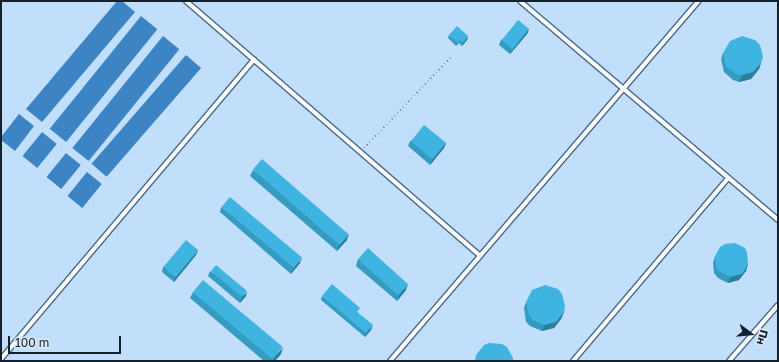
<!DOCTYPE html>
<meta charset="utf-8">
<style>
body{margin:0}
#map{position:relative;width:779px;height:362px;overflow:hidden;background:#c1dffb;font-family:"Golos Text",sans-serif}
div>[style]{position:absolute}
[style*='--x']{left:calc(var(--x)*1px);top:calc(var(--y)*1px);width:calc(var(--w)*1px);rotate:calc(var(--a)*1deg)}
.water>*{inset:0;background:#3c84c3;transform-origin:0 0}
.path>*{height:1.5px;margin-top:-0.75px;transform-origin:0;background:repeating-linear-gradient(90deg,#778ea4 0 1px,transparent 0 4px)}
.roads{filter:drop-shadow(1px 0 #4a6c8b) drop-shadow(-1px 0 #4a6c8b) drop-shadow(0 1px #4a6c8b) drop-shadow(0 -1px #4a6c8b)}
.service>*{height:4px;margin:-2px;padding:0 2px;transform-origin:2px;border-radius:2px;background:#fff}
.wall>*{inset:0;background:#369bc1}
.shaded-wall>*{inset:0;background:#2c7e9d}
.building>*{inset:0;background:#3fb4e0;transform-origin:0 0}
span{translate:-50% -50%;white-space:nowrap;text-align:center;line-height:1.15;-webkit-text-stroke:4px #dbeaf8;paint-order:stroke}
.frame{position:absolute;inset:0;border:2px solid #13212e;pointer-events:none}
.north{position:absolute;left:731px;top:314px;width:40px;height:40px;-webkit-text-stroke:3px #dbeaf8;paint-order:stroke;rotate:106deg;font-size:11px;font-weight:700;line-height:16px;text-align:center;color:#13212e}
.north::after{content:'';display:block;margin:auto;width:14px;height:18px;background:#13212e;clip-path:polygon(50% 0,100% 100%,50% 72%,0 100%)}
.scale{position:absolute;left:8px;top:336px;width:113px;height:18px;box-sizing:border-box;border:2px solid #13212e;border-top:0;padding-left:5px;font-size:12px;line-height:14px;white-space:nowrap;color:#13212e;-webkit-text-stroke:3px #dbeaf8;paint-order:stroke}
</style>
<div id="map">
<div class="water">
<i style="clip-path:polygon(117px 1px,122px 1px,135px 12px,42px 122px,26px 109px)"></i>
<i style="left:141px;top:16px;width:21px;height:145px;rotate:39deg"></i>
<i style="left:163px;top:36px;width:21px;height:144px;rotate:39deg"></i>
<i style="left:186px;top:55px;width:20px;height:144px;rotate:41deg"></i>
<i style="clip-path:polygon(19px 114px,34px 126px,15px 151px,1px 140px,1px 137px)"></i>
<i style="left:42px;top:132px;width:19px;height:31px;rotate:39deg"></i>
<i style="left:66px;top:153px;width:19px;height:31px;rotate:39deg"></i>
<i style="left:87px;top:172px;width:19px;height:31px;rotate:39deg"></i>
</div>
<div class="path">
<i style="--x:364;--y:148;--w:126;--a:-46.3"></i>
</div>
<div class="roads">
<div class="service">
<i style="--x:186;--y:1;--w:389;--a:40.9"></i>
<i style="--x:520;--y:1;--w:338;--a:40.3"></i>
<i style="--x:1;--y:359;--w:392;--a:-49.8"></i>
<i style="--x:390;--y:361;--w:474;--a:-49.4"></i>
<i style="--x:573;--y:361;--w:240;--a:-49.7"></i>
<i style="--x:729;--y:361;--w:74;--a:-48.8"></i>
</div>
</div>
<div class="wall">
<i style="clip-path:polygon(529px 29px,527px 34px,510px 54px,499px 45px,501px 40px)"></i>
<i style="clip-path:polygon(449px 35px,468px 36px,467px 40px,462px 46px,459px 43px,456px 46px,448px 38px)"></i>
<i style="clip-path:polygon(723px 53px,761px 63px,759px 69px,751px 79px,739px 82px,733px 80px,724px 72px,721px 59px)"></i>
<i style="clip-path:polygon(410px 141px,446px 143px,444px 148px,430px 165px,408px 146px)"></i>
<i style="clip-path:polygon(253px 170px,347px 240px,337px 251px,250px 176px)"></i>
<i style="clip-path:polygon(221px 207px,300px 263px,291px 274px,220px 212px)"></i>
<i style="clip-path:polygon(198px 250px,196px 255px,174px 282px,162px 272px,163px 267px)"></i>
<i style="clip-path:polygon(715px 256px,748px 264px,746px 271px,739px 280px,728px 283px,718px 278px,714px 273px,713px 263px)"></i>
<i style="clip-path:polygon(358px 259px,406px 290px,397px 301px,356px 266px)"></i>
<i style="clip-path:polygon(210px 271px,246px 296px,240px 303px,208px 276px)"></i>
<i style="clip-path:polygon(193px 292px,281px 354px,275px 361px,264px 361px,190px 298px)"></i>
<i style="clip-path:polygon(322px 296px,358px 312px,358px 313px,371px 330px,365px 337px,321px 300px)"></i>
<i style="clip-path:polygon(526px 302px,564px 312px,561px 319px,554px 328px,542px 331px,530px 326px,526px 322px,524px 308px)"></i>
</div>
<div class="shaded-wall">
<i style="clip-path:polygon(529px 29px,527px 34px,510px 54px,512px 50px)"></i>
<i style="clip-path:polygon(468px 36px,467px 40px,462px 46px,463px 43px)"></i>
<i style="clip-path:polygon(761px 63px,759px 69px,751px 79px,739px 82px,742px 75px)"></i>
<i style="clip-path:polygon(446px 143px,444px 148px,430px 165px,432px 160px)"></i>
<i style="clip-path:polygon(349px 234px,347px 240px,337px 251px,339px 245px)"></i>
<i style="clip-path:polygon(198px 250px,196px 255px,174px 282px,175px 277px)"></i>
<i style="clip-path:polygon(302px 258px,300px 263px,291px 274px,293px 269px)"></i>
<i style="clip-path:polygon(748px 264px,746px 271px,739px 280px,728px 283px,730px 277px)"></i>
<i style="clip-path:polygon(408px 284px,406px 290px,397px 301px,399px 295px)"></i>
<i style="clip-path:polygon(247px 291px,246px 296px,240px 303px,242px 298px)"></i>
<i style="clip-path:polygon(564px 312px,561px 319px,554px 328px,542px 331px,544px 325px)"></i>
<i style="clip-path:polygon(373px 325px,371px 330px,365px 337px,366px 333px)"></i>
<i style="clip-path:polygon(283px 347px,281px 354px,275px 361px,272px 361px)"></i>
</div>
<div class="building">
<i style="left:518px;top:20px;width:14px;height:26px;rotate:39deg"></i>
<i style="clip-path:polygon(457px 26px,468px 36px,463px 43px,460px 40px,458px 43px,449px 35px)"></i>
<i style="clip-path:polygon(742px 36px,755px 40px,760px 45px,763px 57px,761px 63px,753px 72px,742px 75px,736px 74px,726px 66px,723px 53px,730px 41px)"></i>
<i style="left:424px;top:125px;width:28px;height:21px;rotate:39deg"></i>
<i style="left:262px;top:159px;width:115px;height:14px;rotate:41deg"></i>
<i style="left:230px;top:197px;width:94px;height:13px;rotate:40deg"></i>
<i style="left:186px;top:240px;width:16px;height:35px;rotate:40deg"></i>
<i style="clip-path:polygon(735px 243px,745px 248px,747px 253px,748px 264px,742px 274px,730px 277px,720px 272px,716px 267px,715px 256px,720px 247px,725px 244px)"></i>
<i style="left:368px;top:248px;width:54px;height:15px;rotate:42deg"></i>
<i style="left:216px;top:265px;width:40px;height:8px;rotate:40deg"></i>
<i style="left:203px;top:280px;width:104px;height:16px;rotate:40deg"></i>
<i style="clip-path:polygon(332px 284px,360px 308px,357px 312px,373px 325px,366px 333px,322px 296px)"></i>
<i style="clip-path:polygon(545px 285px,558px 289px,562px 294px,565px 306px,564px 312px,556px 322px,544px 325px,533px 320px,529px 315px,526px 302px,532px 290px)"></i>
<i style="clip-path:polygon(489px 343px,502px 344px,507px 347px,513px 358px,513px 361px,475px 361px,476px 355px,484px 345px)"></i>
</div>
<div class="frame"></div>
<div class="north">Пн</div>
<div class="scale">100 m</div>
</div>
